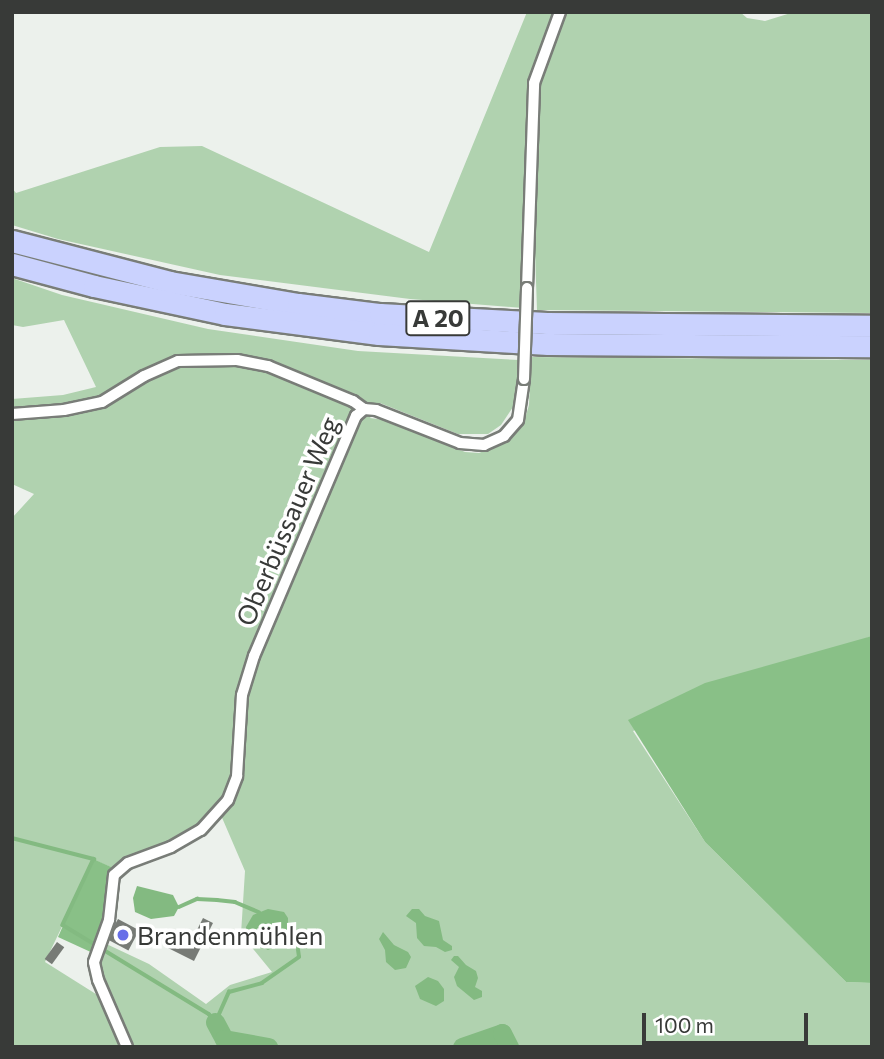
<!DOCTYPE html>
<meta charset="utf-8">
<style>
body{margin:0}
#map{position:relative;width:884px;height:1059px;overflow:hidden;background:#ecf1ec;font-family:Commissioner,sans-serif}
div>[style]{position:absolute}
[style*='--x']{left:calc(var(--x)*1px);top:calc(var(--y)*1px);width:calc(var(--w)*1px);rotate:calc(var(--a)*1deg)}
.green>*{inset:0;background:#b0d2af}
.forest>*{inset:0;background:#89c087}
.water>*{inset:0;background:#83ba81}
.stream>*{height:3.5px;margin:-1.75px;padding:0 1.75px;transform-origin:1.75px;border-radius:1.75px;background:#83ba81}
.river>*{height:19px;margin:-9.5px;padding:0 9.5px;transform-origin:9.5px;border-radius:9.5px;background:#83ba81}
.building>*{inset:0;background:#777b76;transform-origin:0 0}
.roads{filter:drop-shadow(2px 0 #797d78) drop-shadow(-2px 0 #797d78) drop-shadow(0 2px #797d78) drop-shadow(0 -2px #797d78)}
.street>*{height:10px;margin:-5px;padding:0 5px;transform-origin:5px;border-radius:5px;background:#fff}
.highway>*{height:21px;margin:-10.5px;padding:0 10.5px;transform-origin:10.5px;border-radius:10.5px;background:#cad2fe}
.bridges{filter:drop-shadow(2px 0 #797d78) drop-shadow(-2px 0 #797d78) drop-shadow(0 2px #797d78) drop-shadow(0 -2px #797d78)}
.street-bridge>*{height:10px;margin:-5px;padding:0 5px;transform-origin:5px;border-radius:5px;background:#fff}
.dots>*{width:19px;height:19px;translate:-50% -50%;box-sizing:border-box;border:4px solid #fff;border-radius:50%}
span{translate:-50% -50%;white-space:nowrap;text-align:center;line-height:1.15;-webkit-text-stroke:7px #fff;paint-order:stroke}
.shield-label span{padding:2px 5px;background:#fff;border:2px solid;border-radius:5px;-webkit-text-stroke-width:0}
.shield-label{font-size:24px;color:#383a38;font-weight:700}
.street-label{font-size:26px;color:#383a38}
.poi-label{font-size:26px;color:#383a38}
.left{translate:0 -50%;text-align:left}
.frame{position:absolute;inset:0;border:14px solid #383a38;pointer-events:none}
.scale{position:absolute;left:642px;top:1013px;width:166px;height:32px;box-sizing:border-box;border:4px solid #383a38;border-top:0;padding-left:9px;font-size:21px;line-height:24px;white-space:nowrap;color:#383a38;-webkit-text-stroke:5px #fff;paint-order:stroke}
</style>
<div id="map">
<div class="green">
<i style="clip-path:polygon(527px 12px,556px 12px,530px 82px,523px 308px,410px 299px,220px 275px,58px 239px,12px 225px,12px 188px,16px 193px,160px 147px,202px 146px,429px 252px)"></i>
<i style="clip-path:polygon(564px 12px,740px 12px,747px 18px,765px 21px,794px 12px,872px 12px,872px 313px,537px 310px,534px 223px,539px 91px,541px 77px)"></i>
<i style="clip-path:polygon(evenodd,12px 278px,62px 295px,208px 329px,358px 351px,519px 360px,515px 404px,501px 425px,488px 434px,458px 434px,380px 403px,370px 418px,385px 420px,465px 452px,479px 453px,504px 443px,524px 422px,529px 405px,531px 357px,872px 360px,872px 636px,633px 731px,705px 842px,846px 982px,872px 983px,872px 1047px,12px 1047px,12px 518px,34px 494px,12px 484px,12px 399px,63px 395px,96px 387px,64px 320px,23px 327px,12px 325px,12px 278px,220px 813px,245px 871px,241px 934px,272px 972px,230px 985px,206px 1004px,149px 964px,100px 941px,98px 980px,107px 1001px,45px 962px,94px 860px,118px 870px,220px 813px)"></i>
</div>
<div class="forest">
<i style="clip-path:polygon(872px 636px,872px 983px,846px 982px,705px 842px,628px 720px,705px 683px)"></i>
<i style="clip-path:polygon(93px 859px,118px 870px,95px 954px,58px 937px)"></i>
</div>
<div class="water">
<i style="clip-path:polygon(137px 886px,173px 895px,179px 907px,174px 916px,151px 919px,135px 912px,133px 898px)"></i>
<i style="clip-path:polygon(268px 909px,284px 912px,288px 918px,288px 930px,281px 944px,268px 950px,246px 939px,246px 927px,253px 915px)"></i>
<i style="clip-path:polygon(412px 909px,419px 909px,425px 916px,439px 921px,443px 940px,452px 946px,452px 950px,445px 952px,436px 947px,424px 946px,417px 938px,416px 923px,406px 916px)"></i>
<i style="clip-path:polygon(383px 932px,394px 945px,408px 952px,411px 957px,406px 968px,395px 970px,386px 962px,385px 950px,379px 939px)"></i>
<i style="clip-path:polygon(454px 956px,458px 956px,466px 965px,476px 971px,478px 978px,475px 987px,482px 991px,482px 997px,474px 1000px,457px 986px,454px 977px,459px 967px,451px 960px)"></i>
<i style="clip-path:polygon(428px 977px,438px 981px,444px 989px,444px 1001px,436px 1006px,420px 999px,415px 986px)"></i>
</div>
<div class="stream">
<i style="--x:12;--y:838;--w:85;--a:14.4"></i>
<i style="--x:94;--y:859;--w:73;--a:115.2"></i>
<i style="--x:63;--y:925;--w:171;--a:31.4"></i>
<i style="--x:209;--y:1014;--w:10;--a:53"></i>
<i style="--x:179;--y:907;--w:20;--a:-24"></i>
<i style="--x:197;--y:899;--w:20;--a:3"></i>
<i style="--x:217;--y:900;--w:18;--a:6"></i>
<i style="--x:235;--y:902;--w:26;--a:23"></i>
<i style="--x:216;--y:1021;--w:32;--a:-66"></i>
<i style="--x:229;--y:992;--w:34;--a:-15"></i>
<i style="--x:262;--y:983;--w:45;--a:-35.1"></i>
<i style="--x:299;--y:957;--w:14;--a:-98"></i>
<i style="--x:297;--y:943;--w:16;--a:-125"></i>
</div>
<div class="river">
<i style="--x:215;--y:1022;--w:19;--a:62"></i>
<i style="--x:224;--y:1039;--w:45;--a:10.3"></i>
<i style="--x:462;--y:1047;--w:42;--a:-19.3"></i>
<i style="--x:502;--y:1033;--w:16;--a:63"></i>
</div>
<div class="building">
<i style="clip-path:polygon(203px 918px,213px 923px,194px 961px,164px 946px,172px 930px,192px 940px)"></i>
<i style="left:118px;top:919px;width:24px;height:23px;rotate:28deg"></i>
<i style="left:57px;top:942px;width:9px;height:21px;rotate:36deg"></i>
</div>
<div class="roads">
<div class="street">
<i style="--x:527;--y:288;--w:205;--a:-88"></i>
<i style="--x:534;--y:83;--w:76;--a:-69.9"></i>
<i style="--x:12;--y:414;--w:52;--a:-4.4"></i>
<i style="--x:64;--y:410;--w:39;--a:-12"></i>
<i style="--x:102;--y:402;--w:49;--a:-31.8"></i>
<i style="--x:144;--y:376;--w:37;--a:-24"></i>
<i style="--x:178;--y:361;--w:59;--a:-1"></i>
<i style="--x:237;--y:360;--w:32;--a:11"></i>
<i style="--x:268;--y:366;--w:92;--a:22.4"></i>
<i style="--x:353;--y:401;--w:14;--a:36"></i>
<i style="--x:364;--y:409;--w:12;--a:5"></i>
<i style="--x:376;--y:410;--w:90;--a:21.4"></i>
<i style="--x:460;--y:443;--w:24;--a:5"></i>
<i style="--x:484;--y:445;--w:22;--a:-24"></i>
<i style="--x:504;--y:436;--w:21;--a:-49"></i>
<i style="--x:518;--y:420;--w:41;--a:-81.7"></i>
<i style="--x:127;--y:1047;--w:73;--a:-113.4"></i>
<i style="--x:98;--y:980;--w:18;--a:-103"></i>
<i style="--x:94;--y:962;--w:45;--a:-70.3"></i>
<i style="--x:109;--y:920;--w:45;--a:-83.7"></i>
<i style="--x:114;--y:875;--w:18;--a:-41"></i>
<i style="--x:128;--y:863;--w:46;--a:-20.4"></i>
<i style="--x:171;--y:847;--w:34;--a:-30"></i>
<i style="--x:201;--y:830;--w:40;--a:-48"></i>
<i style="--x:228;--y:800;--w:26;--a:-69"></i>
<i style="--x:237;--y:776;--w:81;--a:-86.5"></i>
<i style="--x:242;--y:695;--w:41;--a:-72.9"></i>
<i style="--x:254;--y:656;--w:261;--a:-67"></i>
<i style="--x:356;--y:416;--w:11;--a:-41"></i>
</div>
<div class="highway">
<i style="--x:12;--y:241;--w:163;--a:14.5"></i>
<i style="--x:170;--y:282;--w:130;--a:9.8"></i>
<i style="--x:298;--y:304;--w:83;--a:7"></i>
<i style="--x:380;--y:314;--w:167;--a:3.1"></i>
<i style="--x:547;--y:323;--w:325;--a:0.5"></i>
<i style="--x:12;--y:264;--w:85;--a:15"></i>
<i style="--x:94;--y:286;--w:134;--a:12.1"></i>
<i style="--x:225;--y:314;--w:155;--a:7.4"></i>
<i style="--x:379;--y:334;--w:169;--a:3.4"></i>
<i style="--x:548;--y:344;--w:324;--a:0.4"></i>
</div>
</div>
<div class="bridges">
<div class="street-bridge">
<i style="--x:524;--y:379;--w:91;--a:-88.1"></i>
</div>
</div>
<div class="dots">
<i style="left:123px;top:935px;background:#676fe8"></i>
</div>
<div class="shield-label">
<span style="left:438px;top:318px">A 20</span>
</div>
<div class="street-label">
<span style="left:287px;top:521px;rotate:-67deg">Oberbüssauer Weg</span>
</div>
<div class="poi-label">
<span class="left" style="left:137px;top:935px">Brandenmühlen</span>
</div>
<div class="frame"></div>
<div class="scale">100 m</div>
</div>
